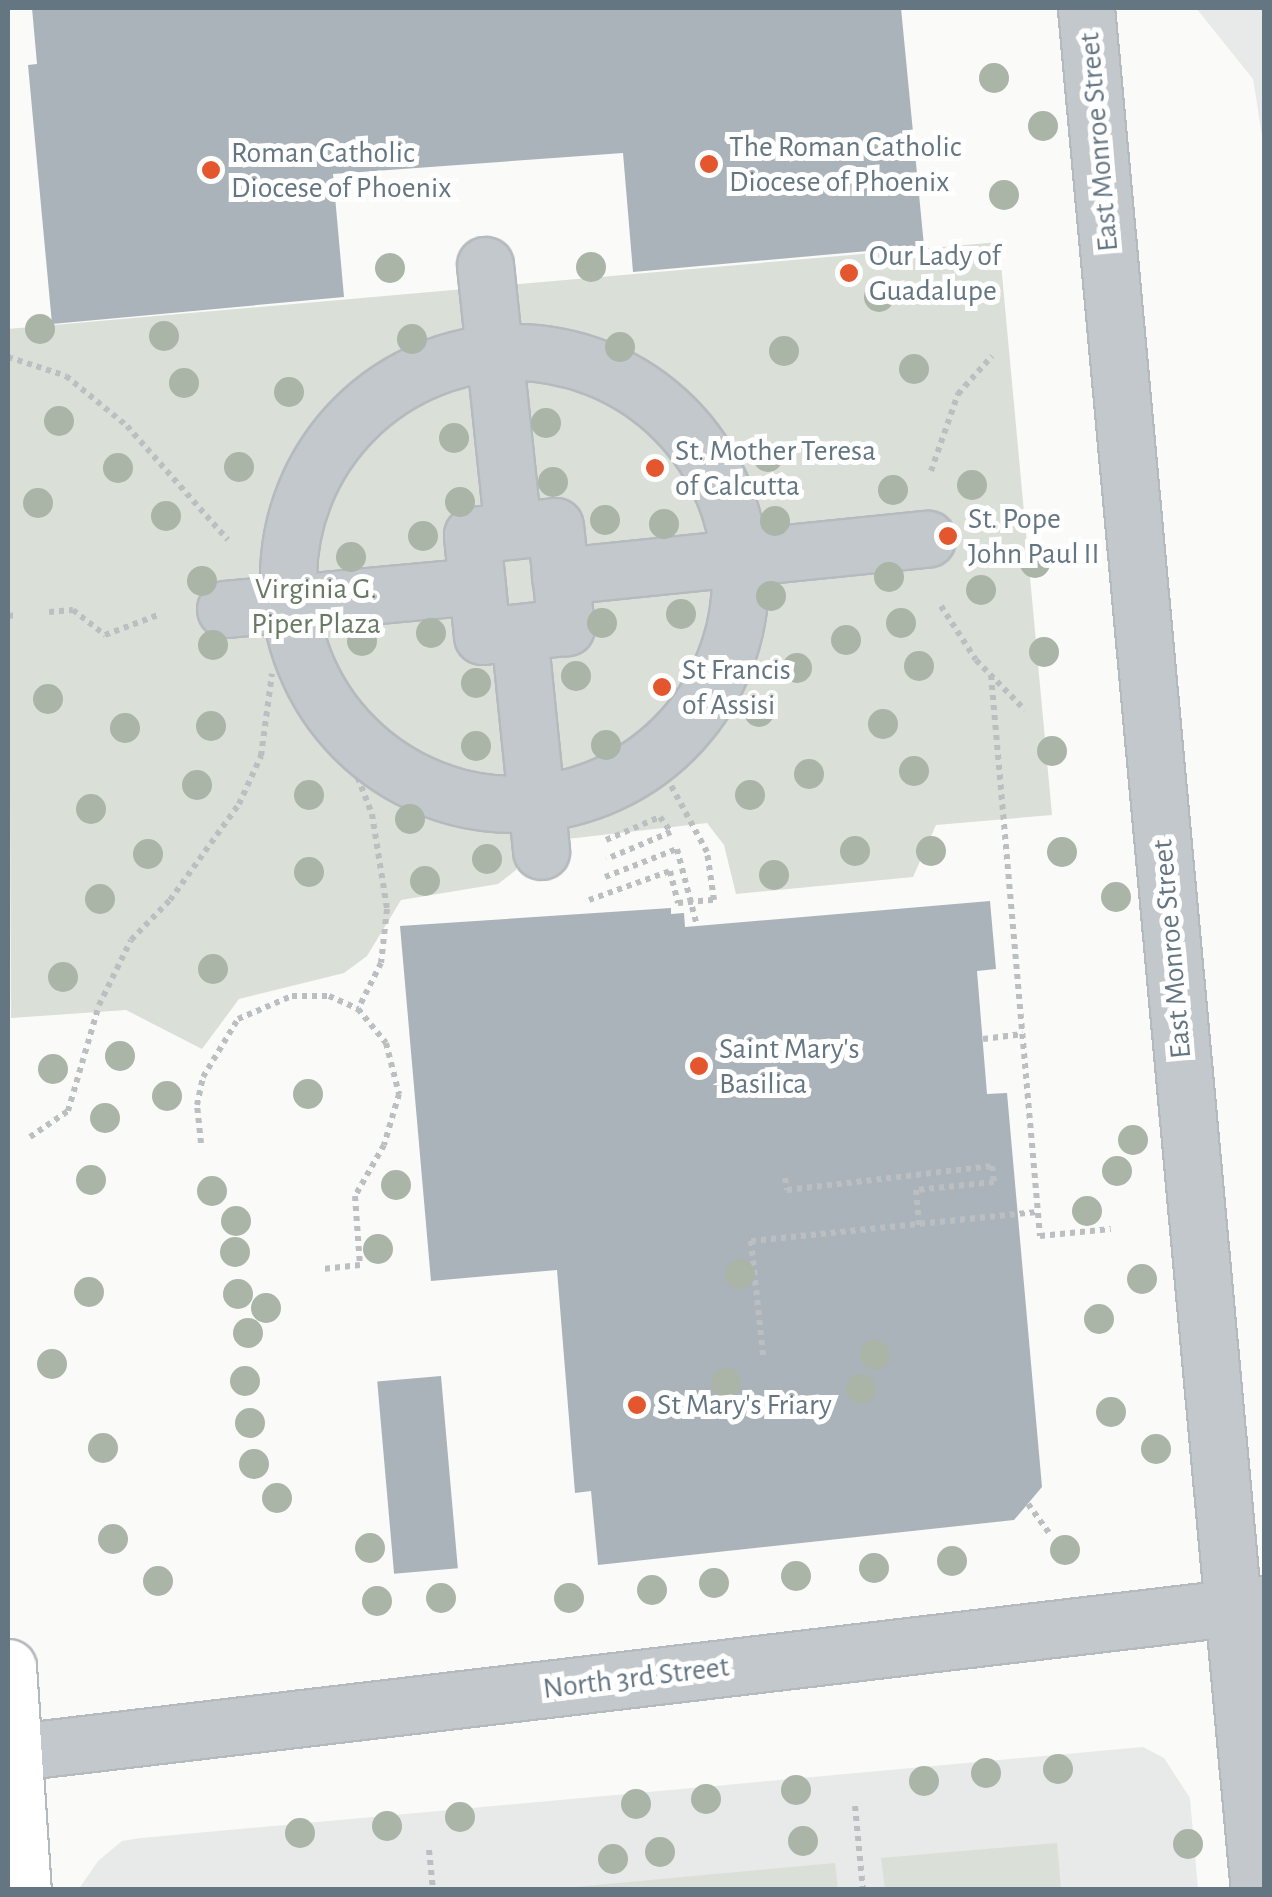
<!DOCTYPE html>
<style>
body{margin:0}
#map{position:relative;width:1272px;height:1897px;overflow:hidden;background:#fafaf8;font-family:"Alegreya Sans",sans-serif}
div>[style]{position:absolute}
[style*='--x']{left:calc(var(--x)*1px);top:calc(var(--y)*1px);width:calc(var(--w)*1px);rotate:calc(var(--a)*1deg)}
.built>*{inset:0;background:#e8e9e9}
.green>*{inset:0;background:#dadfd7}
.building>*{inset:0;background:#aab3b9;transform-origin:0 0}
.path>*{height:6px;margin-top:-3px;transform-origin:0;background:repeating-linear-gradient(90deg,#bbbfc2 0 5px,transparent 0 10px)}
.roads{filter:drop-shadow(2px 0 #b5babe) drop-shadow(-2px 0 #b5babe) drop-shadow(0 2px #b5babe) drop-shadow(0 -2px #b5babe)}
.pedestrian>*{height:55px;margin:-27.5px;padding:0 27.5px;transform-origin:27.5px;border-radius:27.5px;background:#c3c8cc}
.pedestrian>.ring{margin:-27.5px;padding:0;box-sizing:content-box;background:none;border:55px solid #c3c8cc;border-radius:50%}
.minor>*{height:55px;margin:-27.5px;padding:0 27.5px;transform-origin:27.5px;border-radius:27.5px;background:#c3c8cc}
.primary>*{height:55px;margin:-27.5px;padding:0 27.5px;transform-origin:27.5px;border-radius:27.5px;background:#fff}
.trees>*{width:30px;height:30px;margin:-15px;border-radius:50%;background:#aab4a7}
.dots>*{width:28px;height:28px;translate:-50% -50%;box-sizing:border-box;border:5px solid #fff;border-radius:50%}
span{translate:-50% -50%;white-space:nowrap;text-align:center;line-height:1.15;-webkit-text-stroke:10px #fff;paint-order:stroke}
.street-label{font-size:30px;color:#657683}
.poi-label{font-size:30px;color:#657683}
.left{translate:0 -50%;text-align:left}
.park-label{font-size:30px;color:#687a64}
.frame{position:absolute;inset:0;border:10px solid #657683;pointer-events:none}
</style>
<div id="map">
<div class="built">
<i style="clip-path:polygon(1196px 8px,1264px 8px,1264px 148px,1253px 79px)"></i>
<i style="clip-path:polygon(1143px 1747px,1164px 1758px,1190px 1798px,1198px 1889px,78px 1890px,98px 1861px,122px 1841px,141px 1838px)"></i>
</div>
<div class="green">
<i style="clip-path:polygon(999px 242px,1052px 815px,936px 825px,913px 877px,736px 894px,724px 845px,707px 823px,523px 844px,516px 870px,498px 884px,401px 900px,367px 956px,344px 973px,239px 999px,202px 1049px,126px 1010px,11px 1018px,8px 329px)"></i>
<i style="clip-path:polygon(1057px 1843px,1061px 1889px,885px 1889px,881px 1858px)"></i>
<i style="clip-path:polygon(835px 1863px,838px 1889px,554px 1889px)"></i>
</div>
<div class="building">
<i style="clip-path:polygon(32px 8px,901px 8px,924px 246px,633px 272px,623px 153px,333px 174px,344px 297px,52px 324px,28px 65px,37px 64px)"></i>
<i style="clip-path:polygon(990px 901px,996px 969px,977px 971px,987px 1094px,1007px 1093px,1042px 1487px,1014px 1520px,598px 1565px,591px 1491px,575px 1493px,557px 1270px,431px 1281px,400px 926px,671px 908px,671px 914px,684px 913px,685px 927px)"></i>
<i style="left:441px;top:1376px;width:193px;height:64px;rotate:85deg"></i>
</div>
<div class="path">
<i style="--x:8;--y:357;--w:61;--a:18.1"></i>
<i style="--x:66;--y:376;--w:79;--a:39.3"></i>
<i style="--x:127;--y:426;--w:152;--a:48.5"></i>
<i style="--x:931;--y:471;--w:82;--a:-70.7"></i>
<i style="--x:958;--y:394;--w:51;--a:-48.2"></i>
<i style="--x:941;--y:606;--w:64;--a:57.1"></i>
<i style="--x:976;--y:660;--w:70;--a:45.6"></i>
<i style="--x:49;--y:612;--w:24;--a:-5"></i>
<i style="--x:73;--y:610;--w:41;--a:38"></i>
<i style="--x:105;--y:635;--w:57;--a:-20.7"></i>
<i style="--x:8;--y:616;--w:10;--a:-6"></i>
<i style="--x:991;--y:675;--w:563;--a:85.01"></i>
<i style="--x:1040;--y:1236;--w:71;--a:-5.6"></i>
<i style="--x:332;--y:712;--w:110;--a:68.6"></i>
<i style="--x:372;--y:814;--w:96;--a:81"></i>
<i style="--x:387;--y:909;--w:54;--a:96.3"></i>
<i style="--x:381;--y:963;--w:51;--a:116.6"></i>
<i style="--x:606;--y:840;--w:59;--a:-23.1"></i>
<i style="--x:660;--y:817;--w:19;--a:54"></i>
<i style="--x:671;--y:832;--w:70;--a:157.4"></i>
<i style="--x:605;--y:877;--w:77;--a:-21.3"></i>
<i style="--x:677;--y:849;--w:80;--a:75.4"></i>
<i style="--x:589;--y:900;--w:86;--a:-19.7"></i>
<i style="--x:670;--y:871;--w:33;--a:76"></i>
<i style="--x:678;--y:903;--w:36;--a:-5"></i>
<i style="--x:714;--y:900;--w:49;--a:-98.3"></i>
<i style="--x:707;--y:852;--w:109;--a:-118.4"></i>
<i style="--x:983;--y:1039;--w:40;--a:-7.1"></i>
<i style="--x:30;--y:1137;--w:46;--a:-34.4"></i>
<i style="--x:68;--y:1111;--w:110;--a:-73.7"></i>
<i style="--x:99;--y:1005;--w:72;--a:-63.8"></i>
<i style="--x:131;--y:940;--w:56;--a:-45.7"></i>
<i style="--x:170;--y:900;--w:118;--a:-54.3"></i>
<i style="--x:239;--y:804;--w:53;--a:-65.4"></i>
<i style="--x:261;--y:756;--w:83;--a:-82.4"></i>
<i style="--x:201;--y:1143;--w:38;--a:-96"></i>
<i style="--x:197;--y:1105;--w:29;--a:-78"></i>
<i style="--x:203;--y:1077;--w:68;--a:-58.9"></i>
<i style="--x:238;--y:1019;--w:59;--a:-23.1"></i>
<i style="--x:292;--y:996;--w:37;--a:0"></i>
<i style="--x:329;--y:996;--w:32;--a:24"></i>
<i style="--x:358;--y:1009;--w:44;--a:50.5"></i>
<i style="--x:386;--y:1043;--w:53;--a:75.7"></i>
<i style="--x:399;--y:1094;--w:53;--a:106.4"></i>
<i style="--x:384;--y:1145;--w:59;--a:119.6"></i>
<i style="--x:355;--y:1196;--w:69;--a:85.9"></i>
<i style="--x:360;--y:1265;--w:38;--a:174"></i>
<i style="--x:785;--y:1178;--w:12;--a:81"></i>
<i style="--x:787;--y:1190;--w:206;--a:-6.7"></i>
<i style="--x:992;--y:1166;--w:16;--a:83"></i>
<i style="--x:994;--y:1182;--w:78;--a:174.1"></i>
<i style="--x:916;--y:1190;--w:35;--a:85"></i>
<i style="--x:763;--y:1355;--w:115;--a:-96"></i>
<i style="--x:751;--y:1241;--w:288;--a:-5.8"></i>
<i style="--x:1028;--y:1504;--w:36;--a:54"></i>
<i style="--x:855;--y:1806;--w:84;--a:84.6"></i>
<i style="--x:429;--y:1850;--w:40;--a:84.3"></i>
</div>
<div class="roads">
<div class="pedestrian">
<i style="--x:485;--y:265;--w:267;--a:84"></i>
<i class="ring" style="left:288px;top:352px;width:397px;height:397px"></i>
<i style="--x:555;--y:526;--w:102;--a:83.8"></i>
<i style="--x:566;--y:627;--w:84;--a:173.9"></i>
<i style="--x:482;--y:636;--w:101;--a:-95.7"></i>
<i style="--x:472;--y:535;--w:83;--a:-6.2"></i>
<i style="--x:560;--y:576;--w:369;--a:-5.8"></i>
<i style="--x:225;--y:609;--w:252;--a:-5.2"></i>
<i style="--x:519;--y:633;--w:219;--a:84.2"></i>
</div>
<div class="minor">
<i style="--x:1086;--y:8;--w:1890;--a:84.75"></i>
<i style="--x:8;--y:1753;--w:1265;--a:-6.77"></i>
</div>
<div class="primary">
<i style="--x:8;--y:1667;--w:224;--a:86.2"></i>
</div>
</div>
<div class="trees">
<i style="left:994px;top:78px"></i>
<i style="left:1043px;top:126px"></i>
<i style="left:1004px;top:195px"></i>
<i style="left:591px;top:267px"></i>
<i style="left:390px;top:268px"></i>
<i style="left:879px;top:297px"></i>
<i style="left:40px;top:329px"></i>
<i style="left:164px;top:336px"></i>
<i style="left:412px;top:339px"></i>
<i style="left:620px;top:347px"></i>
<i style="left:784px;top:351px"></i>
<i style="left:914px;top:369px"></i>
<i style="left:184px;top:383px"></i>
<i style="left:289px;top:392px"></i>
<i style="left:59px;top:421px"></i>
<i style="left:546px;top:423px"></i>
<i style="left:454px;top:438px"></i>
<i style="left:768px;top:457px"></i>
<i style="left:239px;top:467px"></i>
<i style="left:118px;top:468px"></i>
<i style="left:553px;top:482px"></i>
<i style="left:972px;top:485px"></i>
<i style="left:893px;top:490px"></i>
<i style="left:460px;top:502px"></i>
<i style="left:38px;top:503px"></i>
<i style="left:166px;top:516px"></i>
<i style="left:605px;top:520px"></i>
<i style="left:775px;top:521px"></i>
<i style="left:664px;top:524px"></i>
<i style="left:423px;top:536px"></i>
<i style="left:351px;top:557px"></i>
<i style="left:1035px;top:563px"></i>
<i style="left:889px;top:577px"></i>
<i style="left:202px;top:581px"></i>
<i style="left:981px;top:590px"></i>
<i style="left:771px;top:596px"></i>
<i style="left:681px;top:614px"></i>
<i style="left:602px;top:623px"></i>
<i style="left:901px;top:623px"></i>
<i style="left:431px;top:633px"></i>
<i style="left:846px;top:640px"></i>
<i style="left:362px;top:641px"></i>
<i style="left:213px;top:645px"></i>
<i style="left:1044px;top:652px"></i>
<i style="left:919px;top:666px"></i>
<i style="left:797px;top:668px"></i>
<i style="left:576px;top:676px"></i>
<i style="left:476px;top:683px"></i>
<i style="left:48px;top:699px"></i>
<i style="left:759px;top:712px"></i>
<i style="left:883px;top:724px"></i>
<i style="left:211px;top:726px"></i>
<i style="left:125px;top:728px"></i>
<i style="left:606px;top:745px"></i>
<i style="left:476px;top:746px"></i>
<i style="left:1052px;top:751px"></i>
<i style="left:914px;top:771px"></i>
<i style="left:809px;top:774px"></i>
<i style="left:197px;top:785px"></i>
<i style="left:309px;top:795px"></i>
<i style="left:750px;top:795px"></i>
<i style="left:91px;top:809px"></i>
<i style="left:410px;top:819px"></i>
<i style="left:855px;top:851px"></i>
<i style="left:931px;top:851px"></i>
<i style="left:1062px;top:852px"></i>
<i style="left:148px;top:854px"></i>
<i style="left:487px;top:859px"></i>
<i style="left:309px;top:872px"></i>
<i style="left:774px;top:875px"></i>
<i style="left:425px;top:881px"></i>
<i style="left:1116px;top:897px"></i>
<i style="left:100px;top:899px"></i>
<i style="left:213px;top:969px"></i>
<i style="left:63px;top:977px"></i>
<i style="left:120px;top:1056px"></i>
<i style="left:53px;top:1069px"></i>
<i style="left:308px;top:1094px"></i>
<i style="left:167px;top:1096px"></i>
<i style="left:105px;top:1118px"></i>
<i style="left:1133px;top:1140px"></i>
<i style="left:1117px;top:1171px"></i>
<i style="left:91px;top:1180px"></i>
<i style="left:396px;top:1185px"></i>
<i style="left:212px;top:1191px"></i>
<i style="left:1087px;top:1211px"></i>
<i style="left:236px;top:1221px"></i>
<i style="left:378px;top:1249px"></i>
<i style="left:235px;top:1252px"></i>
<i style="left:740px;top:1274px"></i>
<i style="left:1142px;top:1279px"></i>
<i style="left:89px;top:1292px"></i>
<i style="left:238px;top:1294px"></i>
<i style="left:266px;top:1308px"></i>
<i style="left:1099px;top:1319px"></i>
<i style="left:248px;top:1333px"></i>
<i style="left:875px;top:1355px"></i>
<i style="left:52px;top:1364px"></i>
<i style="left:245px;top:1381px"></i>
<i style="left:726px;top:1383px"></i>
<i style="left:861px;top:1389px"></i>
<i style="left:1111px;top:1412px"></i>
<i style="left:250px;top:1423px"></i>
<i style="left:103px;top:1448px"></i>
<i style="left:1156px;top:1449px"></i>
<i style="left:254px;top:1464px"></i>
<i style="left:277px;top:1498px"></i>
<i style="left:113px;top:1539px"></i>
<i style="left:370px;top:1548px"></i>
<i style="left:1065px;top:1550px"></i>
<i style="left:952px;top:1561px"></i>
<i style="left:874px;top:1568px"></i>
<i style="left:796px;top:1576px"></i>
<i style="left:158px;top:1581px"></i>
<i style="left:714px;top:1583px"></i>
<i style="left:652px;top:1590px"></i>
<i style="left:441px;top:1598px"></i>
<i style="left:569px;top:1598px"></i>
<i style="left:377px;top:1601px"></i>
<i style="left:1058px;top:1769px"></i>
<i style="left:986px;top:1773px"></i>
<i style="left:924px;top:1781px"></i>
<i style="left:796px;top:1790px"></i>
<i style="left:706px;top:1799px"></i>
<i style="left:636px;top:1804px"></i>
<i style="left:460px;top:1817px"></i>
<i style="left:387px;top:1826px"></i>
<i style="left:300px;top:1833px"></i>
<i style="left:803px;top:1841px"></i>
<i style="left:1188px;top:1844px"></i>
<i style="left:660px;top:1852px"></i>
<i style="left:613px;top:1859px"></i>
</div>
<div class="dots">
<i style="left:709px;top:164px;background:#e4572e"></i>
<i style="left:211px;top:170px;background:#e4572e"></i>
<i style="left:849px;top:273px;background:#e4572e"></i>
<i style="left:655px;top:468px;background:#e4572e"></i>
<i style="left:948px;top:536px;background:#e4572e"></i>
<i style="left:662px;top:687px;background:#e4572e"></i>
<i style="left:699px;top:1066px;background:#e4572e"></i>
<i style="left:637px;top:1405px;background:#e4572e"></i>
</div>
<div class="street-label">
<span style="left:1099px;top:142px;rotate:-95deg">East Monroe Street</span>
<span style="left:1172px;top:949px;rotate:-95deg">East Monroe Street</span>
<span style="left:636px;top:1678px;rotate:-7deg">North 3rd Street</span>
</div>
<div class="poi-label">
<span class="left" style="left:729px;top:164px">The Roman Catholic<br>Diocese of Phoenix</span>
<span class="left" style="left:231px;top:170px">Roman Catholic<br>Diocese of Phoenix</span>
<span class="left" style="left:869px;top:273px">Our Lady of<br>Guadalupe</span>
<span class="left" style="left:675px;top:468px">St. Mother Teresa<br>of Calcutta</span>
<span class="left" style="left:968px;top:536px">St. Pope<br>John Paul II</span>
<span class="left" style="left:682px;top:687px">St Francis<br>of Assisi</span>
<span class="left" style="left:719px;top:1066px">Saint Mary's<br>Basilica</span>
<span class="left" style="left:657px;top:1405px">St Mary's Friary</span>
</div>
<div class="park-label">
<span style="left:316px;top:606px">Virginia G.<br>Piper Plaza</span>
</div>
<div class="frame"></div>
</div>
